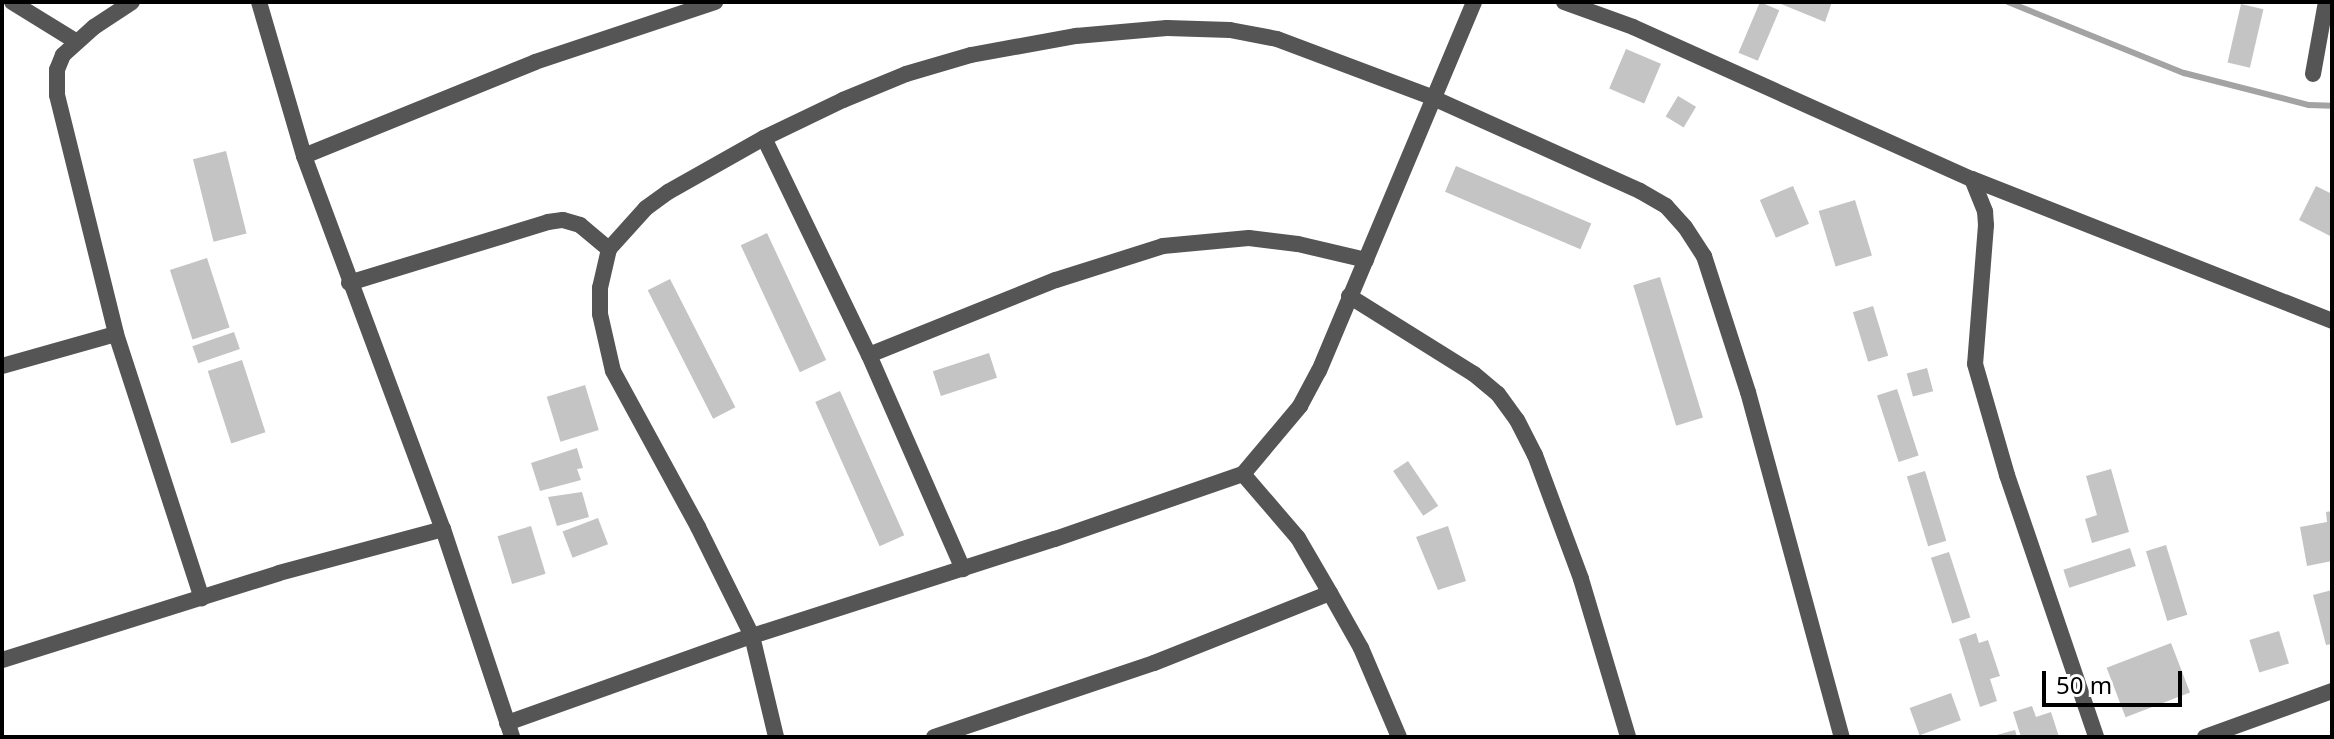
<!DOCTYPE html>
<style>
body{margin:0}
#map{position:relative;width:2334px;height:739px;overflow:hidden;background:#fff;font-family:"Noto Sans",sans-serif}
div>[style]{position:absolute}
[style*='--x']{left:calc(var(--x)*1px);top:calc(var(--y)*1px);width:calc(var(--w)*1px);rotate:calc(var(--a)*1deg)}
.stream>*{height:6px;margin:-3px;padding:0 3px;transform-origin:3px;border-radius:3px;background:#a3a3a3}
.building>*{inset:0;background:#c4c4c4;transform-origin:0 0}
.minor>*{height:16px;margin:-8px;padding:0 8px;transform-origin:8px;border-radius:8px;background:#555}
span{translate:-50% -50%;white-space:nowrap;text-align:center;line-height:1.15;-webkit-text-stroke:8px #fff;paint-order:stroke}
.frame{position:absolute;inset:0;border:4px solid #000;pointer-events:none}
.scale{position:absolute;left:2042px;top:671px;width:140px;height:36px;box-sizing:border-box;border:4px solid #000;border-top:0;padding-left:10px;font-size:24px;line-height:28px;white-space:nowrap;color:#000;-webkit-text-stroke:6px #fff;paint-order:stroke}
</style>
<div id="map">
<div class="stream">
<i style="--x:2008;--y:2;--w:190;--a:22"></i>
<i style="--x:2184;--y:73;--w:129;--a:14.4"></i>
<i style="--x:2309;--y:105;--w:23;--a:2"></i>
</div>
<div class="building">
<i style="left:1760px;top:2px;width:21px;height:55px;rotate:23deg"></i>
<i style="clip-path:polygon(1776px 2px,1832px 2px,1825px 22px)"></i>
<i style="left:2241px;top:4px;width:23px;height:60px;rotate:13deg"></i>
<i style="left:1626px;top:49px;width:38px;height:43px;rotate:23deg"></i>
<i style="left:1678px;top:96px;width:21px;height:24px;rotate:31deg"></i>
<i style="left:226px;top:151px;width:85px;height:34px;rotate:76deg"></i>
<i style="left:1456px;top:166px;width:147px;height:28px;rotate:23deg"></i>
<i style="left:1793px;top:186px;width:41px;height:36px;rotate:67deg"></i>
<i style="clip-path:polygon(2316px 186px,2332px 194px,2332px 237px,2299px 220px)"></i>
<i style="left:1855px;top:200px;width:58px;height:38px;rotate:73deg"></i>
<i style="left:767px;top:233px;width:140px;height:29px;rotate:65deg"></i>
<i style="left:207px;top:258px;width:73px;height:39px;rotate:72deg"></i>
<i style="left:1660px;top:277px;width:147px;height:28px;rotate:73deg"></i>
<i style="left:670px;top:279px;width:144px;height:25px;rotate:63deg"></i>
<i style="left:1873px;top:306px;width:52px;height:21px;rotate:73deg"></i>
<i style="left:234px;top:332px;width:18px;height:44px;rotate:71deg"></i>
<i style="left:989px;top:353px;width:26px;height:59px;rotate:72deg"></i>
<i style="left:242px;top:360px;width:76px;height:36px;rotate:72deg"></i>
<i style="left:1927px;top:368px;width:24px;height:21px;rotate:75deg"></i>
<i style="left:585px;top:385px;width:47px;height:40px;rotate:73deg"></i>
<i style="left:1897px;top:389px;width:70px;height:21px;rotate:72deg"></i>
<i style="left:840px;top:391px;width:158px;height:27px;rotate:66deg"></i>
<i style="clip-path:polygon(577px 448px,583px 468px,577px 469px,581px 480px,540px 491px,531px 463px)"></i>
<i style="left:1408px;top:461px;width:54px;height:18px;rotate:56deg"></i>
<i style="clip-path:polygon(2111px 469px,2129px 532px,2092px 543px,2085px 519px,2097px 515px,2086px 476px)"></i>
<i style="left:1925px;top:471px;width:73px;height:19px;rotate:73deg"></i>
<i style="clip-path:polygon(582px 492px,589px 517px,557px 526px,548px 497px)"></i>
<i style="clip-path:polygon(2332px 511px,2332px 561px,2307px 566px,2300px 527px,2327px 522px,2326px 512px)"></i>
<i style="left:598px;top:518px;width:28px;height:38px;rotate:69deg"></i>
<i style="left:531px;top:526px;width:50px;height:35px;rotate:73deg"></i>
<i style="clip-path:polygon(1448px 526px,1466px 581px,1438px 590px,1416px 537px)"></i>
<i style="left:2166px;top:545px;width:73px;height:21px;rotate:73deg"></i>
<i style="left:2130px;top:548px;width:19px;height:70px;rotate:72deg"></i>
<i style="left:1949px;top:552px;width:69px;height:19px;rotate:72deg"></i>
<i style="clip-path:polygon(2332px 590px,2332px 644px,2326px 645px,2313px 595px)"></i>
<i style="left:2279px;top:631px;width:34px;height:31px;rotate:73deg"></i>
<i style="clip-path:polygon(1976px 633px,1979px 643px,1988px 640px,2000px 676px,1990px 679px,1997px 701px,1980px 707px,1959px 639px)"></i>
<i style="left:2171px;top:643px;width:53px;height:69px;rotate:69deg"></i>
<i style="left:1951px;top:693px;width:29px;height:44px;rotate:70deg"></i>
<i style="clip-path:polygon(2032px 706px,2036px 717px,2051px 712px,2059px 737px,2021px 737px,2013px 712px)"></i>
<i style="clip-path:polygon(2015px 730px,2017px 737px,1993px 737px,1993px 736px)"></i>
</div>
<div class="minor">
<i style="--x:12;--y:2;--w:76;--a:31.6"></i>
<i style="--x:132;--y:2;--w:45;--a:146.7"></i>
<i style="--x:94;--y:27;--w:42;--a:137.9"></i>
<i style="--x:63;--y:55;--w:16;--a:112"></i>
<i style="--x:57;--y:70;--w:25;--a:90"></i>
<i style="--x:57;--y:95;--w:246;--a:76.1"></i>
<i style="--x:116;--y:334;--w:278;--a:72"></i>
<i style="--x:259;--y:2;--w:160;--a:73.7"></i>
<i style="--x:304;--y:156;--w:398;--a:69.6"></i>
<i style="--x:443;--y:529;--w:219;--a:71.6"></i>
<i style="--x:1564;--y:2;--w:73;--a:19.9"></i>
<i style="--x:1633;--y:27;--w:372;--a:24.2"></i>
<i style="--x:1972;--y:179;--w:387;--a:21.5"></i>
<i style="--x:2313;--y:74;--w:73;--a:-79.8"></i>
<i style="--x:764;--y:138;--w:241;--a:64.2"></i>
<i style="--x:869;--y:355;--w:234;--a:66.3"></i>
<i style="--x:304;--y:156;--w:249;--a:-22.1"></i>
<i style="--x:535;--y:62;--w:190;--a:-18.4"></i>
<i style="--x:1972;--y:179;--w:35;--a:68"></i>
<i style="--x:1985;--y:211;--w:14;--a:86"></i>
<i style="--x:1986;--y:225;--w:139;--a:94.5"></i>
<i style="--x:1975;--y:364;--w:116;--a:73.9"></i>
<i style="--x:2007;--y:475;--w:277;--a:71.2"></i>
<i style="--x:609;--y:249;--w:40;--a:103"></i>
<i style="--x:600;--y:288;--w:26;--a:90"></i>
<i style="--x:600;--y:314;--w:58;--a:77.2"></i>
<i style="--x:613;--y:371;--w:178;--a:61.4"></i>
<i style="--x:698;--y:527;--w:122;--a:63.6"></i>
<i style="--x:752;--y:636;--w:104;--a:76.6"></i>
<i style="--x:349;--y:283;--w:208;--a:-17"></i>
<i style="--x:548;--y:222;--w:15;--a:-8"></i>
<i style="--x:563;--y:220;--w:18;--a:16"></i>
<i style="--x:580;--y:225;--w:38;--a:40"></i>
<i style="--x:609;--y:249;--w:55;--a:-47.9"></i>
<i style="--x:646;--y:208;--w:27;--a:-36"></i>
<i style="--x:668;--y:192;--w:110;--a:-29.4"></i>
<i style="--x:764;--y:138;--w:88;--a:-25.7"></i>
<i style="--x:843;--y:100;--w:68;--a:-22.4"></i>
<i style="--x:906;--y:74;--w:68;--a:-16.3"></i>
<i style="--x:971;--y:55;--w:107;--a:-10.3"></i>
<i style="--x:1076;--y:36;--w:91;--a:-5"></i>
<i style="--x:1167;--y:28;--w:63;--a:1.8"></i>
<i style="--x:1230;--y:30;--w:48;--a:10.8"></i>
<i style="--x:1277;--y:39;--w:165;--a:20.6"></i>
<i style="--x:1431;--y:97;--w:229;--a:24.2"></i>
<i style="--x:1640;--y:191;--w:30;--a:30"></i>
<i style="--x:1666;--y:206;--w:28;--a:48"></i>
<i style="--x:1685;--y:227;--w:35;--a:57"></i>
<i style="--x:1704;--y:256;--w:143;--a:72.1"></i>
<i style="--x:1748;--y:392;--w:358;--a:74.8"></i>
<i style="--x:1349;--y:296;--w:147;--a:32"></i>
<i style="--x:1474;--y:374;--w:31;--a:40"></i>
<i style="--x:1498;--y:394;--w:32;--a:54"></i>
<i style="--x:1517;--y:420;--w:39;--a:63"></i>
<i style="--x:1535;--y:455;--w:132;--a:69.6"></i>
<i style="--x:1581;--y:579;--w:165;--a:73.4"></i>
<i style="--x:869;--y:355;--w:201;--a:-21.9"></i>
<i style="--x:1056;--y:280;--w:112;--a:-17.6"></i>
<i style="--x:1163;--y:246;--w:86;--a:-5.3"></i>
<i style="--x:1249;--y:238;--w:49;--a:7"></i>
<i style="--x:1298;--y:244;--w:70;--a:13.2"></i>
<i style="--x:2;--y:366;--w:118;--a:-15.7"></i>
<i style="--x:1243;--y:474;--w:84;--a:49.3"></i>
<i style="--x:1298;--y:538;--w:64;--a:59.8"></i>
<i style="--x:1330;--y:593;--w:63;--a:60.6"></i>
<i style="--x:1361;--y:648;--w:97;--a:66.9"></i>
<i style="--x:2;--y:660;--w:290;--a:-17.4"></i>
<i style="--x:279;--y:573;--w:170;--a:-15"></i>
<i style="--x:507;--y:723;--w:260;--a:-19.6"></i>
<i style="--x:752;--y:636;--w:318;--a:-17.8"></i>
<i style="--x:1055;--y:539;--w:199;--a:-19.1"></i>
<i style="--x:1243;--y:474;--w:89;--a:-50"></i>
<i style="--x:1300;--y:406;--w:40;--a:-62"></i>
<i style="--x:1319;--y:371;--w:400;--a:-67.2"></i>
<i style="--x:934;--y:737;--w:232;--a:-18.6"></i>
<i style="--x:1154;--y:663;--w:189;--a:-21.7"></i>
<i style="--x:2205;--y:737;--w:135;--a:-19.9"></i>
</div>
<div class="frame"></div>
<div class="scale">50 m</div>
</div>
